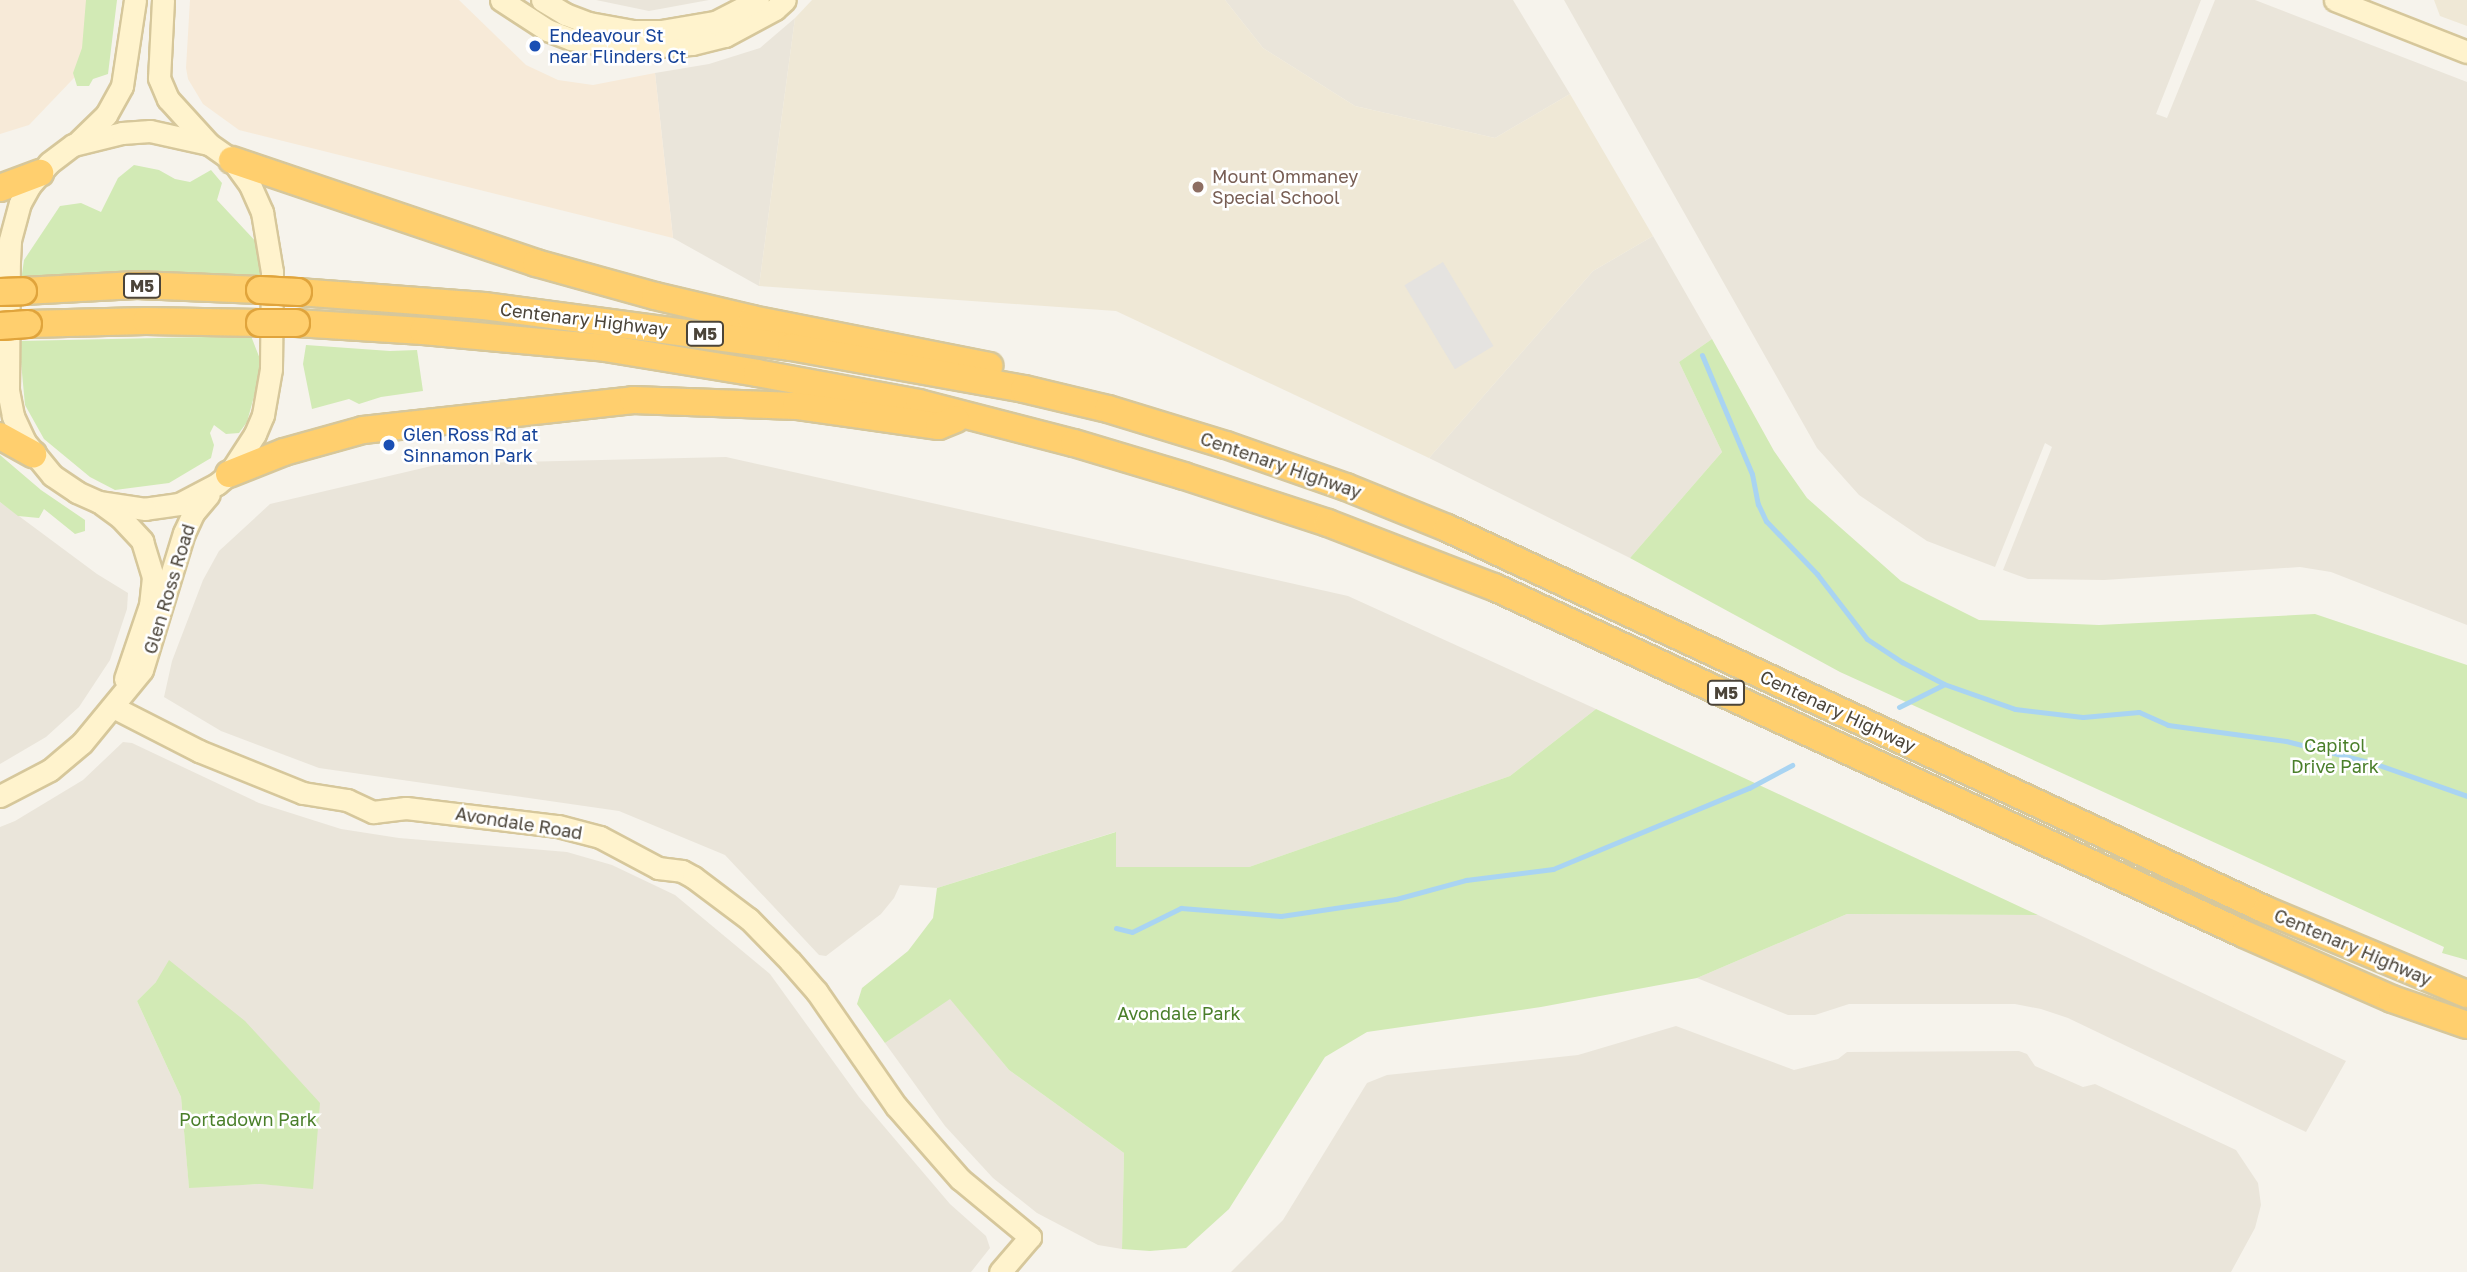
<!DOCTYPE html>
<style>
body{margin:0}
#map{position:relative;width:2467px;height:1272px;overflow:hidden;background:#f6f3ec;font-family:"Golos Text",sans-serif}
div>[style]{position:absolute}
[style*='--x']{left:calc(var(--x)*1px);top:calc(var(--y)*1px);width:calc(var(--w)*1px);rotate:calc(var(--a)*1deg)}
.residential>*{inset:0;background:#eae5da}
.commercial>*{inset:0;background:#f7ead8}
.education>*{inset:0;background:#efe8d6}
.green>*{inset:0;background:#d2eab5}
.parking>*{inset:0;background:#e5e3e0;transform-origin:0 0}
.stream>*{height:5px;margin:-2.5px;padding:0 2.5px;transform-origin:2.5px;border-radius:2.5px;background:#a9d4f2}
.roads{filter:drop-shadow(2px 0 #d6c79b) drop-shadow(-2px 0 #d6c79b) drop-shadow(0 2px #d6c79b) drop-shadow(0 -2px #d6c79b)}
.secondary>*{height:21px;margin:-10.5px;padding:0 10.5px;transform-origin:10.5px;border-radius:10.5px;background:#fff3cd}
.highway>*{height:26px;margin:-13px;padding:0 13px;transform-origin:13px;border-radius:13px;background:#ffcf6e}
.bridges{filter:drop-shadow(2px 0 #e0a43c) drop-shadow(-2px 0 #e0a43c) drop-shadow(0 2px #e0a43c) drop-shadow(0 -2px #e0a43c)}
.highway-bridge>*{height:26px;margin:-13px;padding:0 13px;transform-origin:13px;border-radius:13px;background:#ffcf6e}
.dots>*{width:19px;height:19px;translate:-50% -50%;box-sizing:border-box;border:4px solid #fff;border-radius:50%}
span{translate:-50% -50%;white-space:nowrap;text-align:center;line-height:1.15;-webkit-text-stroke:5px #fff;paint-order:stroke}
.shield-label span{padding:2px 5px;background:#fff;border:2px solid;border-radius:5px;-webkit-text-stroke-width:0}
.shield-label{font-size:16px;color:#4b4439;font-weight:700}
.transit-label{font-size:18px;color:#164399}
.left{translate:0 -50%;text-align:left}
.education-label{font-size:18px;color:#785e54}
.street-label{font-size:18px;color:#4b4439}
.park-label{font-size:18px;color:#4a7f2a}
</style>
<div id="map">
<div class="residential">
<i style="clip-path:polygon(596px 0,709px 0,649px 11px)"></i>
<i style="clip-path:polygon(1225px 0,1513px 0,1570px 94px,1495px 138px,1355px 106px,1263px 48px)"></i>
<i style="clip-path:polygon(1564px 0,2201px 0,2156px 114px,2167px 118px,2215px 0,2255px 0,2467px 82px,2467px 625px,2331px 572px,2300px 567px,2104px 580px,2028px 579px,2003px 570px,2052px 447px,2045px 443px,1995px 567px,1927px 541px,1859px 495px,1817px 448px)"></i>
<i style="clip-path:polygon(795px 18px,759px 286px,673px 238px,655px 73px,709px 64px,760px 48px)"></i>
<i style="clip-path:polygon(1653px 236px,1712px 339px,1679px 362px,1722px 452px,1630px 558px,1429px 458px,1593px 271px)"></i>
<i style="clip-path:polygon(726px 457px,1348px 596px,1596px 709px,1510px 776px,1249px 867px,1116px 867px,1115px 832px,937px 888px,900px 885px,894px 898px,881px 914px,826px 956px,819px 955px,725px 855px,619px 811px,319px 768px,221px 731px,164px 697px,172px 661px,203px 580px,219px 551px,270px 504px,440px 464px)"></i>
<i style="clip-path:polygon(0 502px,97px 574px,128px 593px,127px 609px,110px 660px,79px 707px,46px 737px,0 764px)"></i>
<i style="clip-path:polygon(evenodd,123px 742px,132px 743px,259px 803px,341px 829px,399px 838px,567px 852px,612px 865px,675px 895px,770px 974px,859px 1097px,950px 1204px,986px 1236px,990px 1248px,971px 1272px,0 1272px,0 827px,15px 821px,83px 780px,123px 742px,156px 982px,313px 1188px,260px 1184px,189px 1187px,181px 1097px,137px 1001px,156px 982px)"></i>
<i style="clip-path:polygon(1847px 914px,2038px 915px,2346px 1061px,2306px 1132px,2068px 1018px,2041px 1009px,2015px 1004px,1849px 1004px,1815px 1015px,1788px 1015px,1697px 978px)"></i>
<i style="clip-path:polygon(950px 998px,1009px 1070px,1124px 1153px,1122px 1249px,1098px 1245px,1037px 1213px,993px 1178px,945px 1126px,885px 1043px)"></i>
<i style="clip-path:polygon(1676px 1026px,1794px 1070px,1838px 1059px,1847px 1052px,2019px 1051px,2027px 1054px,2035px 1066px,2083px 1087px,2095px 1084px,2236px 1150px,2258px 1183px,2261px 1205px,2255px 1228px,2231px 1272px,1231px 1272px,1283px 1220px,1367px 1083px,1387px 1075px,1578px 1055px)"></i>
</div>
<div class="commercial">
<i style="clip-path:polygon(0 0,110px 0,95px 56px,29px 125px,0 134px)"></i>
<i style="clip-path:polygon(190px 0,459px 0,526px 65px,558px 80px,593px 85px,655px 73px,673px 238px,239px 130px,203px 104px,188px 79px,186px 68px)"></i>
</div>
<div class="education">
<i style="clip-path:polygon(812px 0,1225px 0,1263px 48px,1355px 106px,1495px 138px,1570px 94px,1653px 236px,1593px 271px,1429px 458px,1116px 311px,759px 286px,795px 18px)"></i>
<i style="clip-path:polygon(2434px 0,2467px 0,2467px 26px,2440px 16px)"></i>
</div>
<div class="green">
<i style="clip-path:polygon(86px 0,117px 0,108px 74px,93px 79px,89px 86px,77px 86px,73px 73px,82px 48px)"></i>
<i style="clip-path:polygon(134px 165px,159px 170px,175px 179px,190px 182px,211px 170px,222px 183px,217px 200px,258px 244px,265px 278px,21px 281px,24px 260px,60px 206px,81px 203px,101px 212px,118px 178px)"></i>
<i style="clip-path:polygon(251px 336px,260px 359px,259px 378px,247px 422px,239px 433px,226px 434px,214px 425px,210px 433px,214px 445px,211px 458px,169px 483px,115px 490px,90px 477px,44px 439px,25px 405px,19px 341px)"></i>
<i style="clip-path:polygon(1712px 339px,1774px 451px,1807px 498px,1901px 581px,1979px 620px,2099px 625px,2315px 614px,2467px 665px,2467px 960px,2442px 953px,2444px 947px,1840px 672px,1630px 558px,1722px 452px,1679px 362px)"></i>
<i style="clip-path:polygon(306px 345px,390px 351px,417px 350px,423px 391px,381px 397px,359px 404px,349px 399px,312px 409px,303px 364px)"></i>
<i style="clip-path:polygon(0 455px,41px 490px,85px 520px,85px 531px,75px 534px,44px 509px,39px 518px,18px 516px,0 502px)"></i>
<i style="clip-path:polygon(1596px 709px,2038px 915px,1847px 914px,1697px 978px,1541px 1007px,1367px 1032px,1325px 1057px,1229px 1209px,1186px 1248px,1150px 1251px,1122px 1249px,1124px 1153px,1009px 1070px,950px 999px,885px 1043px,857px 1004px,862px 988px,908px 951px,933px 918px,937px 888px,1116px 832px,1116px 867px,1249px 867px,1510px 776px)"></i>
<i style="clip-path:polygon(169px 960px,245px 1021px,320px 1103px,313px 1189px,260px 1184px,189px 1188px,181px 1097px,137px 1001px,156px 982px)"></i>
</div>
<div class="parking">
<i style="left:1443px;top:262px;width:98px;height:45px;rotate:59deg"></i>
</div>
<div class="stream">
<i style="--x:1702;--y:355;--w:129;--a:67.2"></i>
<i style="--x:1752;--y:474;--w:31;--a:79"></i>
<i style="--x:1758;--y:504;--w:19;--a:65"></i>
<i style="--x:1766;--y:521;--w:74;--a:46.1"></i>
<i style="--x:1817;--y:574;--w:82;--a:52.4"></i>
<i style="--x:1867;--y:639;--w:42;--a:33.3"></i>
<i style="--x:1902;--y:662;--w:47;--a:27.6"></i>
<i style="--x:1944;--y:684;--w:75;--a:19.4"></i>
<i style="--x:2015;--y:709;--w:68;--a:6.7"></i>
<i style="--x:2083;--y:717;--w:56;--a:-5.1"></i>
<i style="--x:2139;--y:712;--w:32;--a:24"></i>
<i style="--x:2168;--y:725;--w:119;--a:7.7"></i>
<i style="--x:2286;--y:741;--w:90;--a:14.2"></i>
<i style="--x:2373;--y:763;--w:100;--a:19.3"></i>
<i style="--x:1899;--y:707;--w:49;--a:-26.6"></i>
<i style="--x:1116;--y:928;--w:16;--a:14"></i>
<i style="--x:1132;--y:932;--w:55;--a:-26.1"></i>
<i style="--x:1181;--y:908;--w:100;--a:4.6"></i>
<i style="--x:1281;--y:916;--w:116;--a:-8.4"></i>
<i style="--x:1396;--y:899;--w:73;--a:-15.2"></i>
<i style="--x:1466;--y:880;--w:88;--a:-7.2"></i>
<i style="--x:1553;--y:869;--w:212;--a:-22.5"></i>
<i style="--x:1749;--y:788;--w:49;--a:-28.1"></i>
</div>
<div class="roads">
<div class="secondary">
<i style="--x:163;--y:0;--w:78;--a:92.9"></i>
<i style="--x:159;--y:78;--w:23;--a:67"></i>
<i style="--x:168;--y:99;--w:61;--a:47.7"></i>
<i style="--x:501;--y:0;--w:55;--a:33.1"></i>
<i style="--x:547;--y:30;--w:26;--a:21"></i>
<i style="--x:571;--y:39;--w:56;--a:9.3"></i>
<i style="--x:626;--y:48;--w:66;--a:-3.5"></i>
<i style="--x:692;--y:44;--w:34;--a:-14"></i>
<i style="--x:725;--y:36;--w:57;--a:-28.4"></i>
<i style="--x:775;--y:9;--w:13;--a:-42"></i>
<i style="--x:542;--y:0;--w:27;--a:31"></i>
<i style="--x:565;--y:14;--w:26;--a:21"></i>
<i style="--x:589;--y:23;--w:45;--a:10.3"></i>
<i style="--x:633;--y:31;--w:28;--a:0"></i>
<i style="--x:661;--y:31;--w:55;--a:-9.5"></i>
<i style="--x:715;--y:22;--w:48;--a:-27.1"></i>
<i style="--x:2335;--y:0;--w:142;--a:21.5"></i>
<i style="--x:150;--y:131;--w:60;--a:12.4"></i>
<i style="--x:209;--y:144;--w:28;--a:35"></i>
<i style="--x:232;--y:160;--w:31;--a:54"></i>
<i style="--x:250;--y:185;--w:30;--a:66"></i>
<i style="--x:262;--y:212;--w:61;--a:80.5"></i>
<i style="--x:272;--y:272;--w:97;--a:90.6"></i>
<i style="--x:271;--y:369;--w:47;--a:99.9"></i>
<i style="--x:263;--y:415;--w:21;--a:113"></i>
<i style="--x:255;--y:434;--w:48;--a:123"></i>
<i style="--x:229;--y:474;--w:16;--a:140"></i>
<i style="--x:217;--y:484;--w:43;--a:152.2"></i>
<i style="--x:179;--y:504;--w:34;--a:172"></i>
<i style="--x:145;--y:509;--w:47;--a:-171.3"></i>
<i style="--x:99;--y:502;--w:24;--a:-156"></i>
<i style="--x:77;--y:492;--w:30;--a:-146"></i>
<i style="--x:52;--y:475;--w:43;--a:-129.3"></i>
<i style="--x:25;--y:442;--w:29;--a:-115"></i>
<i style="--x:13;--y:416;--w:25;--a:-101"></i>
<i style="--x:8;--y:391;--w:130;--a:-89.6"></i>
<i style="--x:9;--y:261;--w:21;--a:-87"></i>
<i style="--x:10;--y:240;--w:38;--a:-75"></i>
<i style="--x:20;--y:203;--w:21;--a:-61"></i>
<i style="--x:30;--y:185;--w:29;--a:-49"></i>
<i style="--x:49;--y:163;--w:30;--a:-37"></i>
<i style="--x:73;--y:145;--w:50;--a:-13.8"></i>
<i style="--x:122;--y:133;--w:28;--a:-4"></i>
<i style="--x:78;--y:142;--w:39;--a:-44"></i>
<i style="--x:106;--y:115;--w:33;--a:-61"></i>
<i style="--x:122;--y:86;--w:87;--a:-81.4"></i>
<i style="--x:102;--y:504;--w:22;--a:36"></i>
<i style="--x:120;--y:517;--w:33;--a:47"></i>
<i style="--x:142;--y:541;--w:38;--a:73"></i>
<i style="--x:153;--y:577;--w:28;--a:96"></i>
<i style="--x:150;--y:605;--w:78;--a:108.7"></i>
<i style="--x:113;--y:707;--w:97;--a:27.1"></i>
<i style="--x:199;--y:751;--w:112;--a:22"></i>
<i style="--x:303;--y:793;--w:45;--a:9"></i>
<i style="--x:347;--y:800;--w:29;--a:25"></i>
<i style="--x:373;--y:812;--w:33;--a:-7"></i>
<i style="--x:406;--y:808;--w:153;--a:6.8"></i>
<i style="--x:558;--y:826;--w:43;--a:14.7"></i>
<i style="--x:600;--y:837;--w:66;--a:28.1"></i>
<i style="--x:658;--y:868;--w:24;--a:7"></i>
<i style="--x:682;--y:871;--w:13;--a:29"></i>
<i style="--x:693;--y:877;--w:70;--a:36.9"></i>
<i style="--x:749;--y:919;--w:59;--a:45.7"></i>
<i style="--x:790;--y:961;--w:41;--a:48.9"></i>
<i style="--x:817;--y:992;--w:139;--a:55.3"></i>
<i style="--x:896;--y:1106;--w:97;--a:48.8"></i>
<i style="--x:960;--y:1179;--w:91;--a:39.6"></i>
<i style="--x:1030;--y:1237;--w:46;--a:130.6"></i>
<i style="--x:0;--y:796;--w:56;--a:-27.5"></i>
<i style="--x:50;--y:770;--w:42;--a:-40.2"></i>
<i style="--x:82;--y:743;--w:94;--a:-50.6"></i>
<i style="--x:142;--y:670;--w:143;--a:-73"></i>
<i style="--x:184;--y:533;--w:23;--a:-65"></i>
<i style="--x:194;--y:512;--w:23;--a:-50"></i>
</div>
<div class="highway">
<i style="--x:232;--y:160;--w:321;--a:18.7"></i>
<i style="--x:536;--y:263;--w:123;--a:15.5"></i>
<i style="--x:655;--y:296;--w:100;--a:13.3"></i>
<i style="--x:752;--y:319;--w:242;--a:11.2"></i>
<i style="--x:0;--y:188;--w:43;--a:-20.6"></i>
<i style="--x:23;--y:291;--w:114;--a:-3"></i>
<i style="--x:137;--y:285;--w:123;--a:2.3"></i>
<i style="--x:298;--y:292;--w:187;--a:4.3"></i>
<i style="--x:484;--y:306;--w:310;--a:7.6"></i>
<i style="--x:791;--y:347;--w:237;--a:10.2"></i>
<i style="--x:1024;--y:389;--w:86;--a:13.4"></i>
<i style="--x:1108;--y:409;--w:123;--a:17"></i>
<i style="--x:1226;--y:445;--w:127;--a:19.3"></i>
<i style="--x:1346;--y:487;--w:109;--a:22.1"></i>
<i style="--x:1447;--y:528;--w:904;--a:25.01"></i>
<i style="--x:2266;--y:910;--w:218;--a:22.7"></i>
<i style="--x:296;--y:323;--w:127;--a:3.6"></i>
<i style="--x:423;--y:331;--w:183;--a:5.3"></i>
<i style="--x:605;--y:348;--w:154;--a:9.3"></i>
<i style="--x:757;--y:373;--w:165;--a:10.5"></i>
<i style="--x:919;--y:403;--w:160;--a:14.5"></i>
<i style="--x:1074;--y:443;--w:115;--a:16.7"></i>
<i style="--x:1184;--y:476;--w:151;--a:18.1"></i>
<i style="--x:1328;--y:523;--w:178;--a:21.1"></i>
<i style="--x:1494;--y:587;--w:826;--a:24.83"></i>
<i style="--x:2244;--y:934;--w:162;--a:23.7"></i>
<i style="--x:2392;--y:999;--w:79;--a:19.1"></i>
<i style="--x:28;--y:324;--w:118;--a:-1.5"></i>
<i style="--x:146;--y:321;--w:114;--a:1"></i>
<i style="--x:0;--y:436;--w:38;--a:29"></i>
<i style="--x:229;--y:474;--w:59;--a:-21.8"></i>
<i style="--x:284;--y:452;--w:82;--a:-15.6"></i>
<i style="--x:363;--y:430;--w:272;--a:-6.3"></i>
<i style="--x:633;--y:400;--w:163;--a:2.1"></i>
<i style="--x:796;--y:406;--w:144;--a:8"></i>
<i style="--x:939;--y:426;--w:18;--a:-22"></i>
</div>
</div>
<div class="bridges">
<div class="highway-bridge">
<i style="--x:260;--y:290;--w:38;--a:3"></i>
<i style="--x:0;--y:292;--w:23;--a:-2"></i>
<i style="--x:260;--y:323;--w:36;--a:0"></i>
<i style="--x:0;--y:326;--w:28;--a:-4"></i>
</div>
</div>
<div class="dots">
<i style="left:535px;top:46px;background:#1a4fb4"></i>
<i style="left:1198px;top:187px;background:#8d6e63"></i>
<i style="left:389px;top:445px;background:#1a4fb4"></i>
</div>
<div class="shield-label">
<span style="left:142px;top:286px">M5</span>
<span style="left:705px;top:334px">M5</span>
<span style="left:1726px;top:693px">M5</span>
</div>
<div class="transit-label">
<span class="left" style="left:549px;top:46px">Endeavour St<br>near Flinders Ct</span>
<span class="left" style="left:403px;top:445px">Glen Ross Rd at<br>Sinnamon Park</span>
</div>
<div class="education-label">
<span class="left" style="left:1212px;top:187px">Mount Ommaney<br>Special School</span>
</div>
<div class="street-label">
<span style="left:584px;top:319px;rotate:7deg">Centenary Highway</span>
<span style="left:1281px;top:465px;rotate:19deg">Centenary Highway</span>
<span style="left:169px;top:589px;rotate:-73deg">Glen Ross Road</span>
<span style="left:1838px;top:711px;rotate:25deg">Centenary Highway</span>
<span style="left:519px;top:823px;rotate:9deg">Avondale Road</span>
<span style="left:2353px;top:947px;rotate:23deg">Centenary Highway</span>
</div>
<div class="park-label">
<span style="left:2335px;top:756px">Capitol<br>Drive Park</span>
<span style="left:1179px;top:1013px">Avondale Park</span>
<span style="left:248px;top:1119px">Portadown Park</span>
</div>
</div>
